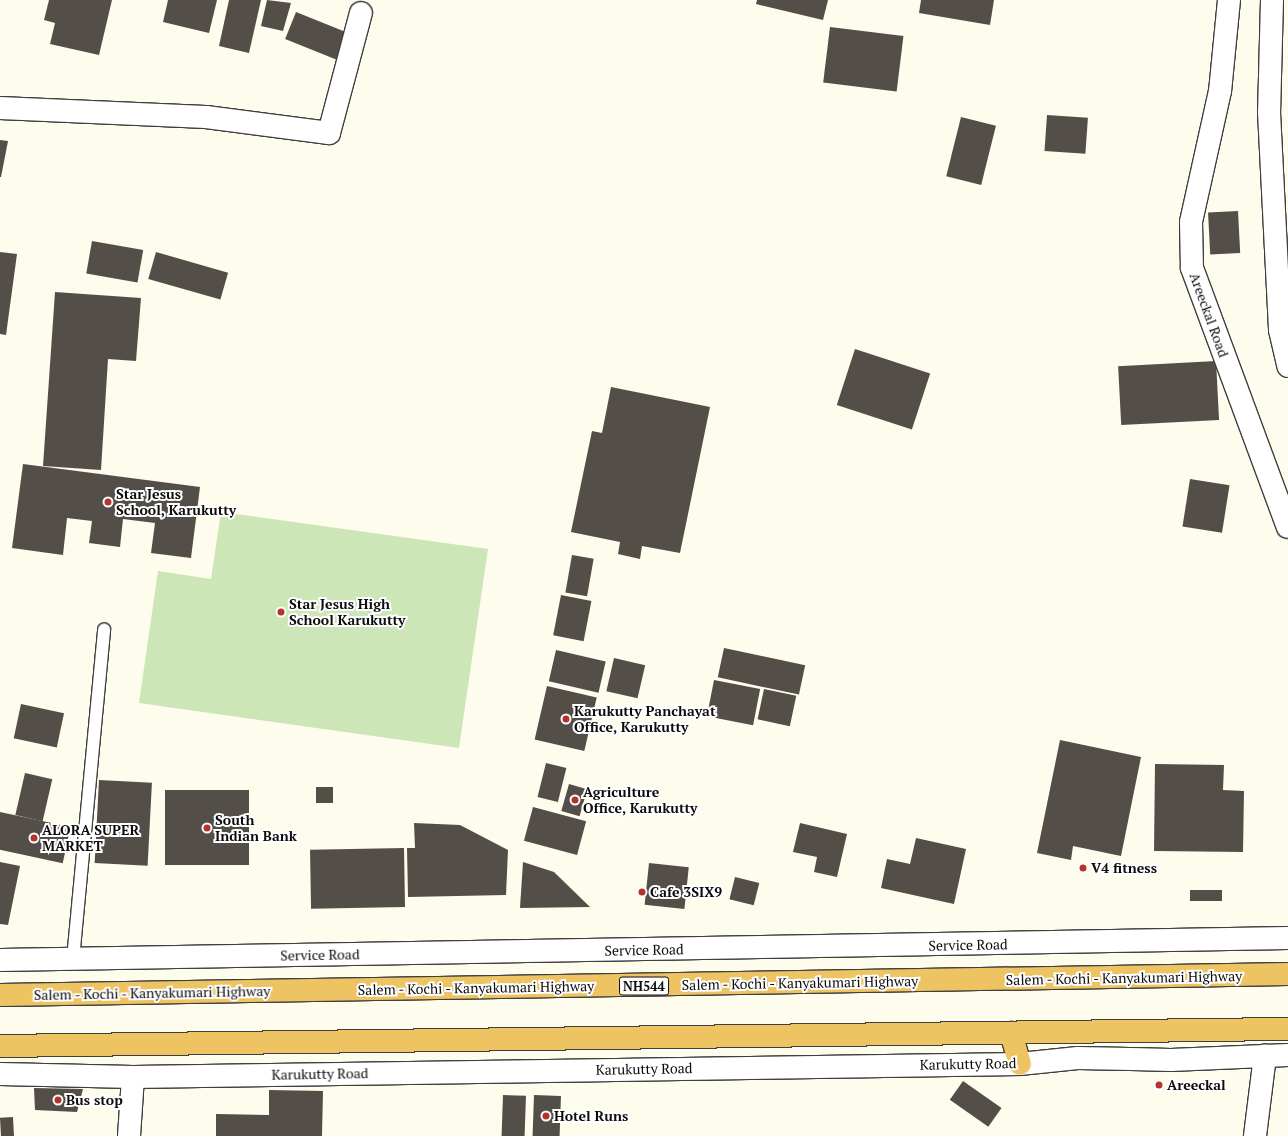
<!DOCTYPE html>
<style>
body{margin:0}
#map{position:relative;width:1288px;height:1136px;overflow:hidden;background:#fefcec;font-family:"PT Serif",serif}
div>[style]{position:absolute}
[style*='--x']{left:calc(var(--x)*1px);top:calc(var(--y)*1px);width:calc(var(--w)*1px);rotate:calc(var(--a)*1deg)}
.green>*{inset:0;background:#cce6b8}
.building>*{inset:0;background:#544e49;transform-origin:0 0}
.roads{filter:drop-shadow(1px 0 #3f3f3f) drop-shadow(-1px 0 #3f3f3f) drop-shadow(0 1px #3f3f3f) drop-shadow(0 -1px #3f3f3f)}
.service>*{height:12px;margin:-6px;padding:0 6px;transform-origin:6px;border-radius:6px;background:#fff}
.minor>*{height:22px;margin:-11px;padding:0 11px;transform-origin:11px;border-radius:11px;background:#fff}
.tertiary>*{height:22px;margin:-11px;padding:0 11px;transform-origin:11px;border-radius:11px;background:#fff}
.trunk>*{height:22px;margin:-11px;padding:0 11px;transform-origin:11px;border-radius:11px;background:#eec463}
.dots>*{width:11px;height:11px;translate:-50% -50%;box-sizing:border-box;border:2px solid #fff;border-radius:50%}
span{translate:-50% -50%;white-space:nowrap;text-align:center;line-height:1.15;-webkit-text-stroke:4px #fff;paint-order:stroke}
.shield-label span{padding:1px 3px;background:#fff;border:1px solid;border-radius:3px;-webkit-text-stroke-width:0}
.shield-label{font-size:13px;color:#0c0c0c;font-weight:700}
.street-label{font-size:14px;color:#0c0c0c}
.poi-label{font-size:14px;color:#0c0c0c;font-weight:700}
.left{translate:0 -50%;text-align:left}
</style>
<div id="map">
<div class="green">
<i style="clip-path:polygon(221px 512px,488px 549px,459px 748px,139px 703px,158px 571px,211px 579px)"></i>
</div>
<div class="building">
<i style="clip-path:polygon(49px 0,112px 0,99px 55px,50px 44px,55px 23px,44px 20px)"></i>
<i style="clip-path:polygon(168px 0,217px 0,209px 33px,163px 22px)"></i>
<i style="clip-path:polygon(229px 0,261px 0,249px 53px,219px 46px)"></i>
<i style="clip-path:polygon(267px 0,291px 3px,283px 31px,261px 26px)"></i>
<i style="clip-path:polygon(757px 0,828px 0,823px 20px,756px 4px)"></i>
<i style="clip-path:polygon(921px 0,994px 0,990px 25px,919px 13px)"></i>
<i style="left:296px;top:12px;width:55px;height:29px;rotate:22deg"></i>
<i style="left:830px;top:27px;width:74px;height:56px;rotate:7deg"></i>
<i style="left:1047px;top:115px;width:41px;height:36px;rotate:4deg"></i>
<i style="left:961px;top:117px;width:36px;height:61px;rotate:14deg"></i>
<i style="clip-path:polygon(0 140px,8px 141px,1px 177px,0 177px)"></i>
<i style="left:1238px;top:211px;width:42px;height:30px;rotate:87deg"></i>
<i style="left:92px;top:241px;width:52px;height:33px;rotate:10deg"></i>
<i style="clip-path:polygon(0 252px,17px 254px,6px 335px,0 334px)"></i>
<i style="left:156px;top:252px;width:75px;height:28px;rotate:16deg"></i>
<i style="clip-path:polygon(55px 292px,141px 298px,136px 361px,108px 359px,101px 470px,43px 466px)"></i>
<i style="left:855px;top:349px;width:79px;height:59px;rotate:18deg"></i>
<i style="left:1216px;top:361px;width:59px;height:98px;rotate:87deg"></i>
<i style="clip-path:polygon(611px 387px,710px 407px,680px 553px,642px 546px,640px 559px,618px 554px,620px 542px,571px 532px,592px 431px,602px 433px)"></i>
<i style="clip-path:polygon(23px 464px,200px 487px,191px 558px,151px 553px,155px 523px,123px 519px,120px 547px,89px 543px,92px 521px,67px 518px,63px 555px,12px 548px)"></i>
<i style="left:1190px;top:479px;width:40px;height:48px;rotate:9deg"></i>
<i style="left:572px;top:555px;width:22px;height:38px;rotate:10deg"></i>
<i style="left:561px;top:595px;width:31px;height:41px;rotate:11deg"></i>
<i style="left:724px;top:648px;width:83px;height:30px;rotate:12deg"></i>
<i style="left:556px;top:650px;width:51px;height:32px;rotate:13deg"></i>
<i style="left:614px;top:658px;width:32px;height:34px;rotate:13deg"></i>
<i style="left:714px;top:680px;width:47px;height:37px;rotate:11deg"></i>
<i style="left:547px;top:686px;width:51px;height:55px;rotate:13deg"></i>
<i style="left:764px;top:689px;width:33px;height:31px;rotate:12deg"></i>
<i style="left:21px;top:704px;width:44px;height:35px;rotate:12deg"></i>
<i style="clip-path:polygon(1060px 740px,1141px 757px,1121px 856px,1073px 846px,1071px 860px,1037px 853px)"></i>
<i style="left:546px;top:763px;width:21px;height:35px;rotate:14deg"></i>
<i style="clip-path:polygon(1155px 764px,1224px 765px,1223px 790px,1244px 791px,1243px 852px,1154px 851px)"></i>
<i style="left:25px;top:773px;width:28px;height:43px;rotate:13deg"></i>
<i style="left:99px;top:780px;width:53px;height:83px;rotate:3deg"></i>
<i style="left:569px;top:784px;width:19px;height:28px;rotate:16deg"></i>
<i style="left:316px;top:787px;width:17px;height:16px"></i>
<i style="left:165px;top:790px;width:84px;height:75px"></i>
<i style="left:533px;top:807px;width:55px;height:35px;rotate:15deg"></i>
<i style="left:0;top:812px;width:72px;height:37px;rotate:12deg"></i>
<i style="clip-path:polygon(414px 823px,460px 825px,508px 850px,506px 895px,408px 897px,407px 848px,415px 848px)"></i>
<i style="clip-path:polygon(800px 823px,847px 834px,837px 877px,814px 872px,817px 857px,793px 852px)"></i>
<i style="clip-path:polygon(916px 838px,966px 849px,954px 904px,881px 888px,887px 859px,910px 864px)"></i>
<i style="left:404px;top:848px;width:59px;height:94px;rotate:89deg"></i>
<i style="clip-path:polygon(0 862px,20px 866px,8px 925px,0 924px)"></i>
<i style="clip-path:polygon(523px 862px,554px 872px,590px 907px,520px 908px)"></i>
<i style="left:649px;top:863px;width:40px;height:42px;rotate:6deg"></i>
<i style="left:735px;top:877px;width:25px;height:23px;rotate:14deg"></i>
<i style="left:1190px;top:890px;width:32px;height:11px"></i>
<i style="left:963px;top:1081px;width:47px;height:23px;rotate:35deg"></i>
<i style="clip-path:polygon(34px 1088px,83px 1089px,77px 1112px,35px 1110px)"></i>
<i style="clip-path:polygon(269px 1090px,323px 1091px,322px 1136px,216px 1136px,216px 1114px,269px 1115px)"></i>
<i style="left:503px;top:1095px;width:23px;height:41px;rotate:2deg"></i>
<i style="left:534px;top:1095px;width:27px;height:41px;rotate:2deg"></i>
<i style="left:13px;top:1117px;width:19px;height:13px;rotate:87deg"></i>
</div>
<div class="roads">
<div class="service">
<i style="--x:73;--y:959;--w:331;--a:-84.6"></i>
</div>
<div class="minor">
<i style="--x:1229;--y:0;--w:91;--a:95.6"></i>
<i style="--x:1220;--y:91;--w:134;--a:102.5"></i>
<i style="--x:1191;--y:222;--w:46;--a:88.8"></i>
<i style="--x:1192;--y:268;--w:276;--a:69.7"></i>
<i style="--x:1272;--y:0;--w:112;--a:91.5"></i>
<i style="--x:1269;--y:112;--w:218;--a:87.1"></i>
<i style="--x:1280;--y:330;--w:37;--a:77"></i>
<i style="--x:0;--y:108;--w:206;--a:2.5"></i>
<i style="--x:206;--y:117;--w:124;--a:7.4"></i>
<i style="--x:329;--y:133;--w:124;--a:-75.1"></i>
<i style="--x:129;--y:1136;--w:59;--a:-86.1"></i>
<i style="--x:1255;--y:1136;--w:81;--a:-82.9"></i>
</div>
<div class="tertiary">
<i style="--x:0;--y:960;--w:1288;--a:-0.98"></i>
<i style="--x:0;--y:1074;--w:133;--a:1.3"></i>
<i style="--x:133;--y:1077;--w:887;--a:-0.84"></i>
<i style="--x:1020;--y:1064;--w:58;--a:-5.9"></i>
<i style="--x:1078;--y:1058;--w:93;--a:1.2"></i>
<i style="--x:1171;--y:1060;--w:117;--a:-2.4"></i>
</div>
<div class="trunk">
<i style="--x:0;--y:995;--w:1288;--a:-0.93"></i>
<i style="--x:1011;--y:1033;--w:32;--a:74"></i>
<i style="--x:0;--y:1046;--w:1288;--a:-0.76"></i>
</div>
</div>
<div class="dots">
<i style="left:108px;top:502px;background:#b4332d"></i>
<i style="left:281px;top:612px;background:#b4332d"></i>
<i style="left:566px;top:719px;background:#b4332d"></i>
<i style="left:575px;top:800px;background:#b4332d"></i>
<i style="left:207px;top:828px;background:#b4332d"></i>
<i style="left:34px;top:838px;background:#b4332d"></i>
<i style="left:1083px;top:868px;background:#b4332d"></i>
<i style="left:642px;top:892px;background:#b4332d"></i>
<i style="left:1159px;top:1085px;background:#b4332d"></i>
<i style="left:58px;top:1100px;background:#b4332d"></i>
<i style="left:546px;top:1116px;background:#b4332d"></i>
</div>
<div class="shield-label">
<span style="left:644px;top:986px">NH544</span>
</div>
<div class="street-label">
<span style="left:1209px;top:315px;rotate:70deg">Areeckal Road</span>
<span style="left:968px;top:945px;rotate:-1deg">Service Road</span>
<span style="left:644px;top:950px;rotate:-1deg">Service Road</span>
<span style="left:320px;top:955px;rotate:-1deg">Service Road</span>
<span style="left:1124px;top:978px;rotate:-1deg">Salem - Kochi - Kanyakumari Highway</span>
<span style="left:800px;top:983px;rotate:-1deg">Salem - Kochi - Kanyakumari Highway</span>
<span style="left:476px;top:988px;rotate:-1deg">Salem - Kochi - Kanyakumari Highway</span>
<span style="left:152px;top:993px;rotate:-1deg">Salem - Kochi - Kanyakumari Highway</span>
<span style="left:968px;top:1064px;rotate:-1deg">Karukutty Road</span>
<span style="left:644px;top:1069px;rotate:-1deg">Karukutty Road</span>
<span style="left:320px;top:1074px;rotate:-1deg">Karukutty Road</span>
</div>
<div class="poi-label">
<span class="left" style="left:116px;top:502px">Star Jesus<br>School, Karukutty</span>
<span class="left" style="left:289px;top:612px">Star Jesus High<br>School Karukutty</span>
<span class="left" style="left:574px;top:719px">Karukutty Panchayat<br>Office, Karukutty</span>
<span class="left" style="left:583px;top:800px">Agriculture<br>Office, Karukutty</span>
<span class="left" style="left:215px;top:828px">South<br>Indian Bank</span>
<span class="left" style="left:42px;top:838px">ALORA SUPER<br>MARKET</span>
<span class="left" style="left:1091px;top:868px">V4 fitness</span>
<span class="left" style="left:650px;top:892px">Cafe 3SIX9</span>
<span class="left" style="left:1167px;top:1085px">Areeckal</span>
<span class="left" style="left:66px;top:1100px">Bus stop</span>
<span class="left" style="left:554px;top:1116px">Hotel Runs</span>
</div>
</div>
